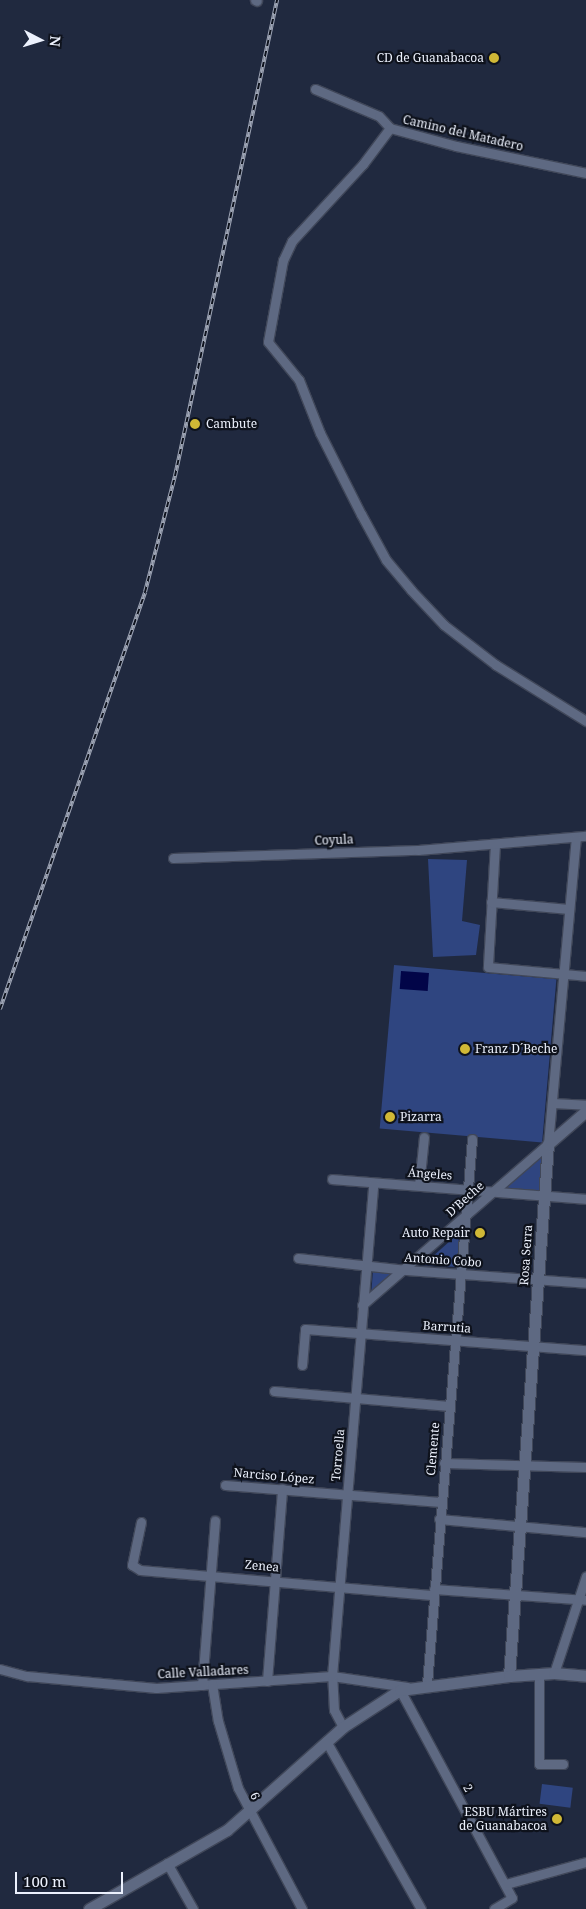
<!DOCTYPE html>
<meta charset="utf-8">
<style>
body{margin:0}
#map{position:relative;width:586px;height:1909px;overflow:hidden;background:#20293f;font-family:"Noto Serif",serif}
div>[style]{position:absolute}
[style*='--x']{left:calc(var(--x)*1px);top:calc(var(--y)*1px);width:calc(var(--w)*1px);rotate:calc(var(--a)*1deg)}
.green>*{inset:0;background:#2f4580;transform-origin:0 0}
.water>*{inset:0;background:#020548;transform-origin:0 0}
.roads{filter:drop-shadow(1px 0 #404759) drop-shadow(-1px 0 #404759) drop-shadow(0 1px #404759) drop-shadow(0 -1px #404759)}
.street>*{height:9px;margin:-4.5px;padding:0 4.5px;transform-origin:4.5px;border-radius:4.5px;background:#5e6982}
.secondary>*{height:11px;margin:-5.5px;padding:0 5.5px;transform-origin:5.5px;border-radius:5.5px;background:#5e6982}
.rail>*{height:4px;margin-top:-2px;transform-origin:0;background:repeating-linear-gradient(90deg,#0e121c 0 5.5px,#9ea5b5 0 11px);box-sizing:border-box;border-block:1px solid #9ea5b5}
.dots>*{width:14px;height:14px;translate:-50% -50%;box-sizing:border-box;border:2px solid #0e121c;border-radius:50%}
span{translate:-50% -50%;white-space:nowrap;text-align:center;line-height:1.15;-webkit-text-stroke:4.5px #0e121c;paint-order:stroke}
.poi-label{font-size:12px;color:#ecf1fd}
.right{translate:-100% -50%;text-align:right}
.left{translate:0 -50%;text-align:left}
.street-label{font-size:12px;color:#ecf1fd}
.north{position:absolute;left:15px;top:15px;width:50px;height:50px;-webkit-text-stroke:4px #0e121c;paint-order:stroke;rotate:95deg;font-size:14px;font-weight:700;line-height:20px;text-align:center;color:#ecf1fd}
.north::after{content:'';display:block;margin:auto;width:18px;height:22px;background:#ecf1fd;clip-path:polygon(50% 0,100% 100%,50% 72%,0 100%)}
.scale{position:absolute;left:15px;top:1872px;width:108px;height:22px;box-sizing:border-box;border:2px solid #ecf1fd;border-top:0;padding-left:6px;font-size:15px;line-height:18px;white-space:nowrap;color:#ecf1fd;-webkit-text-stroke:4px #0e121c;paint-order:stroke}
</style>
<div id="map">
<div class="green">
<i style="clip-path:polygon(428px 859px,467px 860px,462px 921px,480px 925px,476px 955px,433px 957px)"></i>
<i style="left:394px;top:965px;width:163px;height:164px;rotate:5deg"></i>
<i style="clip-path:polygon(546px 1150px,542px 1193px,503px 1190px)"></i>
<i style="clip-path:polygon(459px 1233px,458px 1267px,423px 1265px)"></i>
<i style="clip-path:polygon(373px 1270px,401px 1272px,371px 1297px)"></i>
<i style="left:542px;top:1784px;width:31px;height:20px;rotate:7deg"></i>
</div>
<div class="water">
<i style="left:401px;top:971px;width:28px;height:18px;rotate:4deg"></i>
</div>
<div class="roads">
<div class="street">
<i style="--x:255;--y:0;--w:2;--a:27"></i>
<i style="--x:315;--y:89;--w:69;--a:22.9"></i>
<i style="--x:379;--y:116;--w:16;--a:47"></i>
<i style="--x:390;--y:128;--w:68;--a:15.3"></i>
<i style="--x:456;--y:146;--w:133;--a:11.7"></i>
<i style="--x:390;--y:128;--w:45;--a:126.9"></i>
<i style="--x:363;--y:164;--w:105;--a:132.7"></i>
<i style="--x:292;--y:241;--w:21;--a:115"></i>
<i style="--x:283;--y:260;--w:83;--a:100.4"></i>
<i style="--x:268;--y:342;--w:49;--a:50.8"></i>
<i style="--x:299;--y:380;--w:57;--a:68.4"></i>
<i style="--x:320;--y:433;--w:91;--a:63.2"></i>
<i style="--x:361;--y:514;--w:52;--a:61.5"></i>
<i style="--x:386;--y:560;--w:39;--a:50"></i>
<i style="--x:411;--y:590;--w:48;--a:46.7"></i>
<i style="--x:444;--y:625;--w:66;--a:37.6"></i>
<i style="--x:496;--y:665;--w:106;--a:31.9"></i>
<i style="--x:495;--y:844;--w:123;--a:93.3"></i>
<i style="--x:488;--y:967;--w:98;--a:5.2"></i>
<i style="--x:173;--y:858;--w:245;--a:-1.9"></i>
<i style="--x:418;--y:850;--w:169;--a:-4.8"></i>
<i style="--x:491;--y:902;--w:78;--a:5.1"></i>
<i style="--x:552;--y:1103;--w:34;--a:3"></i>
<i style="--x:332;--y:1179;--w:255;--a:4.5"></i>
<i style="--x:419;--y:1185;--w:48;--a:-84.1"></i>
<i style="--x:298;--y:1258;--w:109;--a:6.3"></i>
<i style="--x:406;--y:1270;--w:180;--a:4.1"></i>
<i style="--x:362;--y:1305;--w:246;--a:-40.9"></i>
<i style="--x:548;--y:1144;--w:308;--a:-84.8"></i>
<i style="--x:302;--y:1365;--w:36;--a:-85"></i>
<i style="--x:305;--y:1329;--w:282;--a:4.3"></i>
<i style="--x:274;--y:1391;--w:176;--a:4.9"></i>
<i style="--x:444;--y:1463;--w:142;--a:1.6"></i>
<i style="--x:225;--y:1485;--w:216;--a:4.5"></i>
<i style="--x:439;--y:1519;--w:148;--a:5.1"></i>
<i style="--x:141;--y:1522;--w:44;--a:101.8"></i>
<i style="--x:132;--y:1565;--w:9;--a:32"></i>
<i style="--x:140;--y:1570;--w:295;--a:4.9"></i>
<i style="--x:434;--y:1589;--w:152;--a:4.1"></i>
<i style="--x:0;--y:1669;--w:28;--a:15"></i>
<i style="--x:27;--y:1676;--w:130;--a:5.3"></i>
<i style="--x:156;--y:1688;--w:176;--a:-3.9"></i>
<i style="--x:332;--y:1676;--w:76;--a:8.3"></i>
<i style="--x:554;--y:1673;--w:102;--a:-71.7"></i>
<i style="--x:539;--y:1674;--w:90;--a:90"></i>
<i style="--x:539;--y:1764;--w:24;--a:0"></i>
<i style="--x:267;--y:1681;--w:193;--a:-85.5"></i>
<i style="--x:212;--y:1684;--w:37;--a:81"></i>
<i style="--x:218;--y:1721;--w:70;--a:73.4"></i>
<i style="--x:238;--y:1788;--w:137;--a:62.1"></i>
<i style="--x:427;--y:1684;--w:547;--a:-85.28"></i>
<i style="--x:202;--y:1685;--w:165;--a:-85.5"></i>
<i style="--x:400;--y:1690;--w:236;--a:61.7"></i>
<i style="--x:512;--y:1898;--w:21;--a:149"></i>
<i style="--x:343;--y:1727;--w:19;--a:-118"></i>
<i style="--x:334;--y:1710;--w:34;--a:-93"></i>
<i style="--x:332;--y:1676;--w:495;--a:-85.2"></i>
<i style="--x:326;--y:1741;--w:193;--a:60.5"></i>
<i style="--x:167;--y:1863;--w:53;--a:60.5"></i>
<i style="--x:506;--y:1884;--w:83;--a:-15.4"></i>
</div>
<div class="secondary">
<i style="--x:509;--y:1676;--w:533;--a:-85.81"></i>
<i style="--x:548;--y:1144;--w:50;--a:-41"></i>
<i style="--x:89;--y:1909;--w:159;--a:-29.8"></i>
<i style="--x:227;--y:1830;--w:155;--a:-41.6"></i>
<i style="--x:343;--y:1727;--w:68;--a:-33"></i>
<i style="--x:400;--y:1690;--w:110;--a:-7.3"></i>
<i style="--x:509;--y:1676;--w:45;--a:-3.8"></i>
<i style="--x:554;--y:1673;--w:32;--a:5"></i>
</div>
</div>
<div class="rail">
<i style="--x:0;--y:1009;--w:441;--a:-70.8"></i>
<i style="--x:145;--y:592;--w:120;--a:-75.5"></i>
<i style="--x:175;--y:476;--w:487;--a:-77.9"></i>
</div>
<div class="dots">
<i style="left:494px;top:58px;background:#d0b836"></i>
<i style="left:195px;top:424px;background:#d0b836"></i>
<i style="left:465px;top:1049px;background:#d0b836"></i>
<i style="left:390px;top:1117px;background:#d0b836"></i>
<i style="left:480px;top:1233px;background:#d0b836"></i>
<i style="left:557px;top:1819px;background:#d0b836"></i>
</div>
<div class="poi-label">
<span class="right" style="left:484px;top:58px">CD de Guanabacoa</span>
<span class="left" style="left:206px;top:424px">Cambute</span>
<span class="left" style="left:475px;top:1049px">Franz D´Beche</span>
<span class="left" style="left:400px;top:1117px">Pizarra</span>
<span class="right" style="left:470px;top:1233px">Auto Repair</span>
<span class="right" style="left:547px;top:1819px">ESBU Mártires<br>de Guanabacoa</span>
</div>
<div class="street-label">
<span style="left:463px;top:133px;rotate:13deg">Camino del Matadero</span>
<span style="left:334px;top:840px;rotate:-2deg">Coyula</span>
<span style="left:430px;top:1174px;rotate:4deg">Ángeles</span>
<span style="left:465px;top:1199px;rotate:-42deg">D'Beche</span>
<span style="left:526px;top:1255px;rotate:-86deg">Rosa Serra</span>
<span style="left:443px;top:1260px;rotate:4deg">Antonio Cobo</span>
<span style="left:447px;top:1327px;rotate:4deg">Barrutia</span>
<span style="left:433px;top:1449px;rotate:-85deg">Clemente</span>
<span style="left:338px;top:1455px;rotate:-85deg">Torroella</span>
<span style="left:274px;top:1476px;rotate:5deg">Narciso López</span>
<span style="left:262px;top:1566px;rotate:5deg">Zenea</span>
<span style="left:203px;top:1672px;rotate:-3deg">Calle Valladares</span>
<span style="left:468px;top:1788px;rotate:62deg">2</span>
<span style="left:255px;top:1796px;rotate:64deg">6</span>
</div>
<div class="north">N</div>
<div class="scale">100 m</div>
</div>
